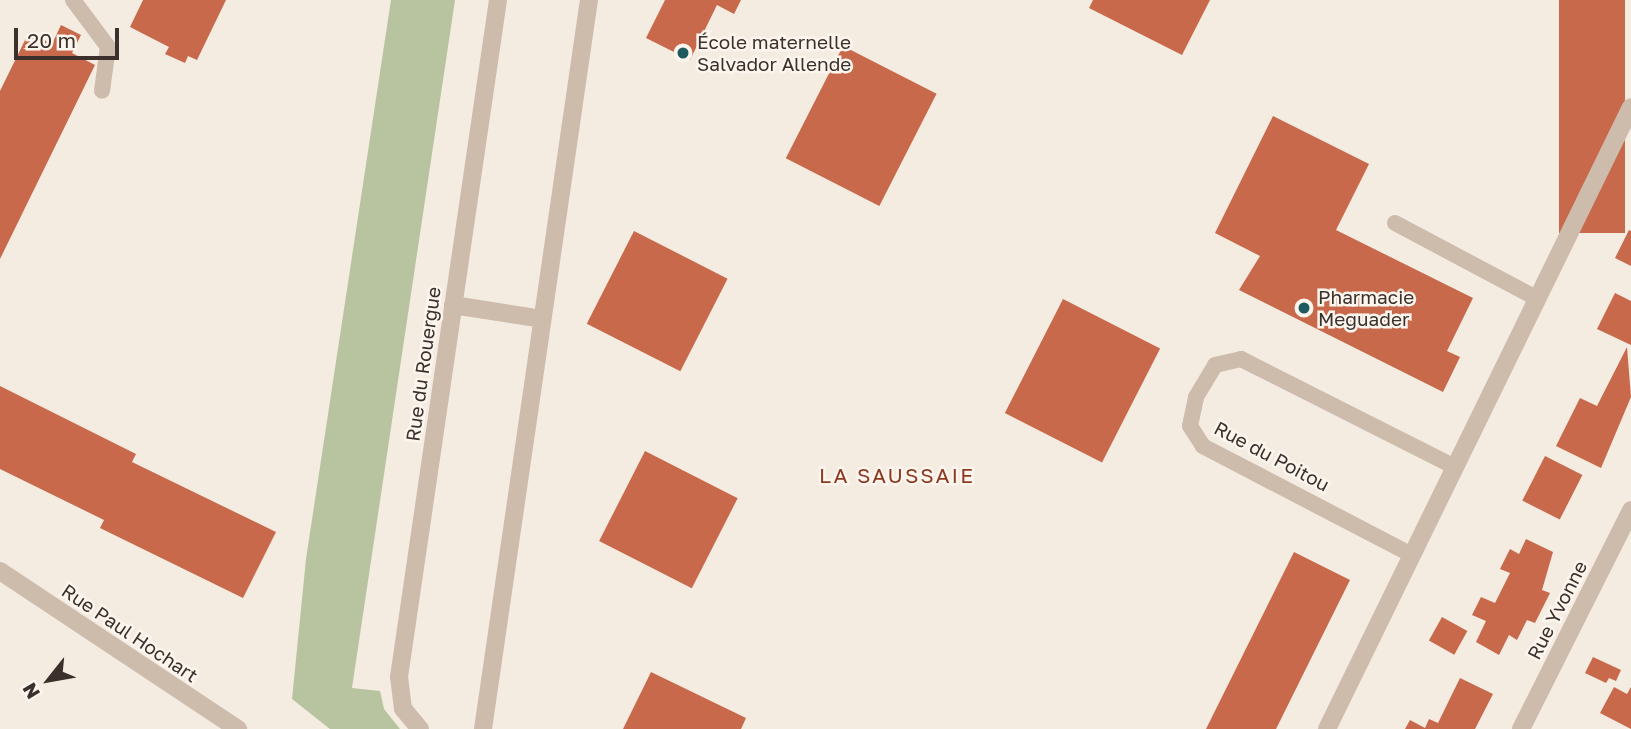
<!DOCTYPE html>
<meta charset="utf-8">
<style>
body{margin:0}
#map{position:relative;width:1631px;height:729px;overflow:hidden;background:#f4ebe1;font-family:"Golos Text",sans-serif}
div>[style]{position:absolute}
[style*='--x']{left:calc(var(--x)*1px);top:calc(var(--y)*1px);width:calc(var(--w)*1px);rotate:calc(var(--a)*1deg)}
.green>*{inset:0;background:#b8c4a0}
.building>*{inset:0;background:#c8694b;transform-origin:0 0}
.lane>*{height:16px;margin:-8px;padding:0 8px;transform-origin:8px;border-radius:8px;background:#cdbbac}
.street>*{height:18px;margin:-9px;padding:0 9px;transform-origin:9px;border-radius:9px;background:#cdbbac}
.dots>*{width:19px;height:19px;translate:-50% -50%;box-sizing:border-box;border:4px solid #fbf5ee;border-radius:50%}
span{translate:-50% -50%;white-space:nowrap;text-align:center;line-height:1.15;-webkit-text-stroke:5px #fbf5ee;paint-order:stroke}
.poi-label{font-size:19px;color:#3b302b}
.left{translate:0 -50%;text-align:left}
.street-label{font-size:19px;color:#3b302b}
.neighbourhood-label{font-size:21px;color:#8c3b22;letter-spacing:2px}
.north{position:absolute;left:14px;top:645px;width:70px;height:70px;-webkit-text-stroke:5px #fbf5ee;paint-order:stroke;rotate:239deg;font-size:19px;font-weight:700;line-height:28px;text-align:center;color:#3b302b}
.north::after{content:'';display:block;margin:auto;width:24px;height:32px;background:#3b302b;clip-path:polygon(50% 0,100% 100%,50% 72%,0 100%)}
.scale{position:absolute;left:14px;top:28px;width:105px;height:32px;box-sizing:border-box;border:4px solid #3b302b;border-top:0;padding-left:9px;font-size:21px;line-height:24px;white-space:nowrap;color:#3b302b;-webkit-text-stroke:5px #fbf5ee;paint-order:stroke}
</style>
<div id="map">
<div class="green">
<i style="clip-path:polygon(391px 0,455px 0,352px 688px,380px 691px,384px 709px,400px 729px,330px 729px,292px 699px,306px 559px)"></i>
</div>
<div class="building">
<i style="clip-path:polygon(143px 0,226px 0,197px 60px,188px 56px,185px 63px,165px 54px,169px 47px,130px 27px)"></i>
<i style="clip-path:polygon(665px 0,741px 0,734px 14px,717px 5px,690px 60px,646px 38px)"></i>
<i style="clip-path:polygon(1093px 0,1210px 0,1182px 55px,1089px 8px)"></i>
<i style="left:1559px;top:0;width:66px;height:233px"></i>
<i style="clip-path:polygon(61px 25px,81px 35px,72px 53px,95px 65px,0 259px,0 91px,29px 32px,52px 44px)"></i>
<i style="left:843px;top:46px;width:105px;height:126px;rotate:27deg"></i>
<i style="clip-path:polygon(1273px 116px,1369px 164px,1336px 230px,1473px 298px,1447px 351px,1460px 357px,1443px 392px,1239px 290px,1260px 256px,1215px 233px)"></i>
<i style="clip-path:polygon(1629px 230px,1631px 231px,1631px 266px,1615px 258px)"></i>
<i style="left:634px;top:231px;width:105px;height:104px;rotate:27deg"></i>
<i style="clip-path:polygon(1615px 293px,1631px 301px,1631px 345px,1597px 329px)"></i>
<i style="left:1063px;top:299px;width:109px;height:128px;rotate:27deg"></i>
<i style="clip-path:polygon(1627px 347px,1631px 397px,1601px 468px,1556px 446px,1580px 398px,1597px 406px)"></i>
<i style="clip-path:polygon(0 386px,136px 454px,132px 462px,276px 532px,243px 598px,100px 528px,104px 520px,0 469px)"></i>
<i style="left:645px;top:451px;width:104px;height:101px;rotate:27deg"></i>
<i style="left:1545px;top:456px;width:42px;height:50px;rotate:27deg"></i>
<i style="clip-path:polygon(1526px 539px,1553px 552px,1542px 590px,1550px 593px,1535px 623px,1527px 620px,1517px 640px,1509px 635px,1499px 655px,1476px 642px,1486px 621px,1472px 615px,1481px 597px,1495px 603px,1510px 573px,1500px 569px,1510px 549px,1519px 554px)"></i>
<i style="clip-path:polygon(1294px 552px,1350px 580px,1276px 729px,1206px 729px)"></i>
<i style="left:1442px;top:617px;width:29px;height:27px;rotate:29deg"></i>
<i style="clip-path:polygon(1593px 657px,1621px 670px,1616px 681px,1609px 678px,1606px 683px,1585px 673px)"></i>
<i style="clip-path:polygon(651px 672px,746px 718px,741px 729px,623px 729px)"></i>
<i style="clip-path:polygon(1460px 678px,1493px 694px,1475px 729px,1405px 729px,1410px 720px,1425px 728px,1429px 719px,1438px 723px)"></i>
<i style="clip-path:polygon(1614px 687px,1627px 694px,1631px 687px,1631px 729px,1600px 713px)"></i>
</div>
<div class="lane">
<i style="--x:73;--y:0;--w:59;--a:53.3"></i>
<i style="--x:108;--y:47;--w:44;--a:97.8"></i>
<i style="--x:1395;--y:223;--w:162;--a:28"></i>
<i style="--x:1412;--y:555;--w:236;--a:-152.5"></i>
<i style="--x:1203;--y:446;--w:24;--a:-123"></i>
<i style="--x:1190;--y:426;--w:30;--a:-78"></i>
<i style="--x:1196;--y:397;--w:37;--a:-59"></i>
<i style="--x:1215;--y:365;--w:27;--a:-13"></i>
<i style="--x:1241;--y:359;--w:240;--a:26.8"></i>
</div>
<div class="street">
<i style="--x:453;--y:305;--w:90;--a:8.9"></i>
<i style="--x:0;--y:571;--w:286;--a:33.6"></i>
<i style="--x:420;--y:729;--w:26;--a:-130"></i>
<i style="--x:403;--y:709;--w:32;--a:-97"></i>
<i style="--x:399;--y:677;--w:684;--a:-81.68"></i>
<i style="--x:483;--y:729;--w:737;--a:-81.73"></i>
<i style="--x:1327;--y:729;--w:692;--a:-63.95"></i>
<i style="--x:1521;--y:729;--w:245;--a:-63.3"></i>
</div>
<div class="dots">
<i style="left:683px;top:53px;background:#1f5a5e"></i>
<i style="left:1304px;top:308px;background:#1f5a5e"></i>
</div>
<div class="poi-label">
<span class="left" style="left:697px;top:53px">École maternelle<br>Salvador Allende</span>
<span class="left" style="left:1318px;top:308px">Pharmacie<br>Meguader</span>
</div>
<div class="street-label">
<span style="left:423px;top:364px;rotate:-82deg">Rue du Rouergue</span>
<span style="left:1272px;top:456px;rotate:28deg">Rue du Poitou</span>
<span style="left:1557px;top:610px;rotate:-63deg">Rue Yvonne</span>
<span style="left:130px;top:633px;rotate:34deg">Rue Paul Hochart</span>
</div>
<div class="neighbourhood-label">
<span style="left:897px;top:475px">LA SAUSSAIE</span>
</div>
<div class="north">N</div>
<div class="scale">20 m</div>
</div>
